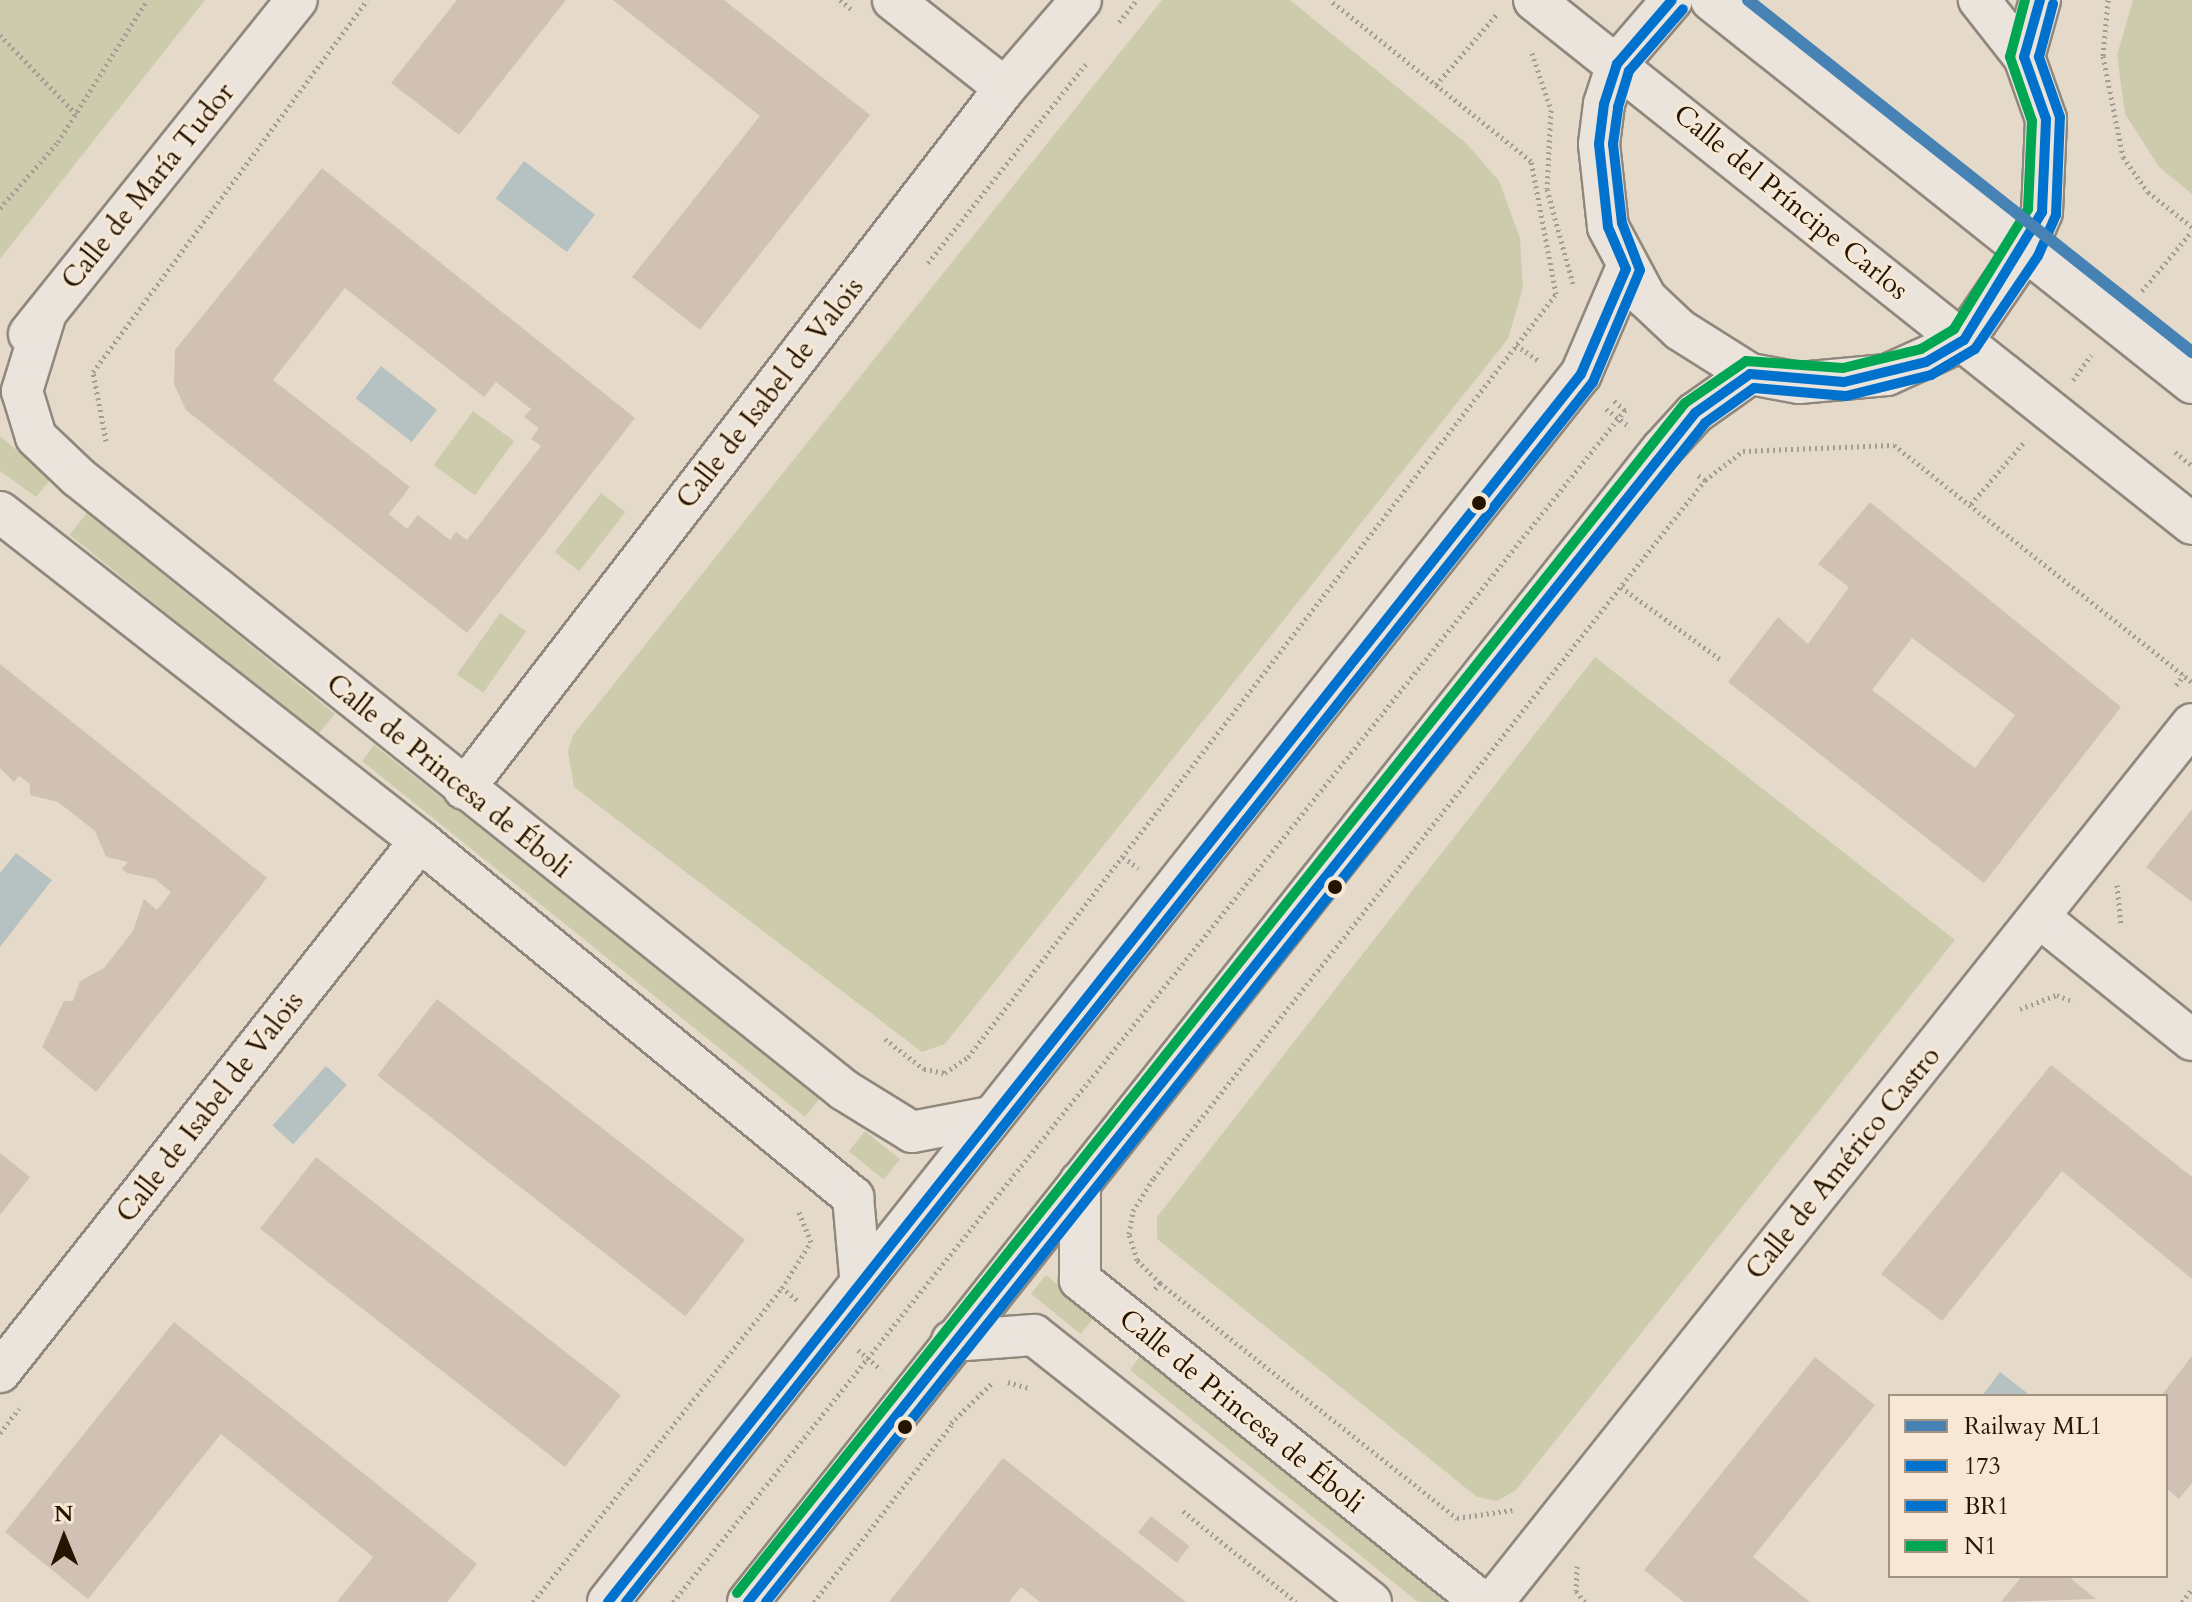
<!DOCTYPE html>
<meta charset="utf-8">
<style>
body{margin:0}
#map{position:relative;width:2192px;height:1602px;overflow:hidden;background:#e5daca;font-family:Cardo,serif}
div>[style]{position:absolute}
[style*='--x']{left:calc(var(--x)*1px);top:calc(var(--y)*1px);width:calc(var(--w)*1px);rotate:calc(var(--a)*1deg)}
.green>*{inset:0;background:#ccccac;transform-origin:0 0}
.water>*{inset:0;background:#b5c2c1;transform-origin:0 0}
.building>*{inset:0;background:#d1c1b5;transform-origin:0 0}
.path>*{height:5px;margin-top:-2.5px;transform-origin:0;background:repeating-linear-gradient(90deg,#a39d94 0 2px,transparent 0 6px)}
.roads{filter:drop-shadow(2px 0 #90887c) drop-shadow(-2px 0 #90887c) drop-shadow(0 2px #90887c) drop-shadow(0 -2px #90887c)}
.street>*{height:40px;margin:-20px;padding:0 20px;transform-origin:20px;border-radius:20px;background:#eae4dd}
.bus-1>*{height:10px;margin:-5px;padding:0 5px;transform-origin:5px;border-radius:5px;background:#0072ce}
.bus-2>*{height:10px;margin:-5px;padding:0 5px;transform-origin:5px;border-radius:5px;background:#0072ce}
.bus-3>*{height:10px;margin:-5px;padding:0 5px;transform-origin:5px;border-radius:5px;background:#00a651}
.rail-1>*{height:12px;margin:-6px;padding:0 6px;transform-origin:6px;border-radius:6px;background:#4682b4}
.dots>*{width:22px;height:22px;translate:-50% -50%;box-sizing:border-box;border:4px solid #f6e8d5;border-radius:50%}
span{translate:-50% -50%;white-space:nowrap;text-align:center;line-height:1.15;-webkit-text-stroke:6px #f6e8d5;paint-order:stroke}
.street-label{font-size:28px;color:#241400}
.legend{position:absolute;left:1888px;top:1394px;width:280px;height:184px;box-sizing:border-box;background:#f6e8d5;border:2px solid #a29380;margin:0;padding:10px 14px;list-style:none;font-size:24px;color:#241400}
.legend li{display:flex;align-items:center;gap:16px;height:40px}
.legend b{width:40px;border:2px solid #a29380}
.north{position:absolute;left:24px;top:1498px;width:80px;height:80px;-webkit-text-stroke:6px #f6e8d5;paint-order:stroke;rotate:359deg;font-size:22px;font-weight:700;line-height:32px;text-align:center;color:#241400}
.north::after{content:'';display:block;margin:auto;width:28px;height:36px;background:#241400;clip-path:polygon(50% 0,100% 100%,50% 72%,0 100%)}
</style>
<div id="map">
<div class="green">
<i style="clip-path:polygon(0 0,205px 0,0 259px)"></i>
<i style="clip-path:polygon(1162px 0,1290px 0,1466px 143px,1499px 181px,1520px 238px,1523px 287px,1508px 339px,945px 1044px,922px 1052px,574px 787px,568px 751px,573px 735px)"></i>
<i style="clip-path:polygon(2133px 0,2192px 0,2192px 194px,2159px 167px,2125px 114px,2117px 55px)"></i>
<i style="left:473px;top:411px;width:51px;height:67px;rotate:36deg"></i>
<i style="clip-path:polygon(0 436px,51px 479px,36px 497px,0 471px)"></i>
<i style="left:601px;top:493px;width:31px;height:75px;rotate:38deg"></i>
<i style="left:87px;top:513px;width:319px;height:28px;rotate:39deg"></i>
<i style="left:500px;top:613px;width:32px;height:75px;rotate:35deg"></i>
<i style="clip-path:polygon(1595px 657px,1955px 940px,1516px 1490px,1497px 1501px,1477px 1497px,1157px 1239px,1157px 1217px)"></i>
<i style="clip-path:polygon(374px 745px,822px 1096px,805px 1117px,362px 761px)"></i>
<i style="left:865px;top:1131px;width:45px;height:26px;rotate:39deg"></i>
<i style="left:1046px;top:1275px;width:64px;height:24px;rotate:39deg"></i>
<i style="clip-path:polygon(1142px 1354px,1453px 1602px,1418px 1602px,1130px 1370px)"></i>
</div>
<div class="water">
<i style="left:524px;top:161px;width:89px;height:47px;rotate:37deg"></i>
<i style="left:381px;top:366px;width:71px;height:41px;rotate:38deg"></i>
<i style="clip-path:polygon(16px 853px,52px 880px,0 947px,0 873px)"></i>
<i style="left:326px;top:1066px;width:28px;height:80px;rotate:42deg"></i>
<i style="clip-path:polygon(2000px 1372px,2031px 1396px,1982px 1396px)"></i>
</div>
<div class="building">
<i style="clip-path:polygon(457px 0,566px 0,459px 135px,391px 83px)"></i>
<i style="clip-path:polygon(613px 0,724px 0,870px 115px,700px 330px,632px 277px,760px 116px)"></i>
<i style="clip-path:polygon(evenodd,322px 168px,635px 418px,467px 633px,186px 410px,174px 384px,175px 350px,322px 168px,345px 288px,484px 397px,496px 382px,531px 409px,524px 417px,539px 428px,531px 439px,541px 446px,467px 540px,456px 532px,450px 540px,418px 515px,407px 529px,389px 514px,410px 487px,273px 380px,345px 288px)"></i>
<i style="clip-path:polygon(evenodd,1870px 502px,2121px 707px,1984px 883px,1728px 682px,1778px 617px,1808px 644px,1849px 587px,1818px 564px,1870px 502px,1912px 638px,2015px 715px,1975px 768px,1872px 690px,1912px 638px)"></i>
<i style="clip-path:polygon(0 664px,267px 878px,96px 1092px,42px 1047px,64px 1001px,73px 1001px,80px 981px,104px 968px,133px 931px,144px 899px,157px 910px,171px 892px,155px 879px,127px 873px,122px 869px,128px 862px,106px 857px,95px 831px,58px 802px,30px 795px,30px 784px,19px 776px,14px 782px,0 768px)"></i>
<i style="clip-path:polygon(2192px 809px,2192px 902px,2146px 867px)"></i>
<i style="left:437px;top:999px;width:391px;height:97px;rotate:38deg"></i>
<i style="clip-path:polygon(2051px 1065px,2192px 1177px,2192px 1279px,2062px 1171px,1942px 1321px,1881px 1274px)"></i>
<i style="clip-path:polygon(0 1153px,30px 1177px,0 1215px)"></i>
<i style="left:316px;top:1157px;width:387px;height:91px;rotate:38deg"></i>
<i style="clip-path:polygon(174px 1322px,477px 1564px,447px 1602px,337px 1602px,373px 1557px,221px 1434px,88px 1599px,5px 1532px)"></i>
<i style="clip-path:polygon(2192px 1356px,2192px 1483px,2179px 1499px,2166px 1488px,2161px 1396px)"></i>
<i style="clip-path:polygon(1815px 1357px,1875px 1405px,1753px 1557px,1810px 1602px,1684px 1602px,1644px 1570px)"></i>
<i style="clip-path:polygon(1003px 1458px,1186px 1602px,1040px 1602px,1021px 1587px,1009px 1602px,889px 1602px)"></i>
<i style="left:1151px;top:1516px;width:49px;height:21px;rotate:38deg"></i>
<i style="clip-path:polygon(2022px 1576px,2068px 1576px,2096px 1599px,2001px 1602px)"></i>
</div>
<div class="path">
<i style="--x:840;--y:0;--w:14;--a:39"></i>
<i style="--x:2108;--y:0;--w:56;--a:95.1"></i>
<i style="--x:2103;--y:56;--w:103;--a:78.8"></i>
<i style="--x:2123;--y:157;--w:43;--a:54.5"></i>
<i style="--x:2148;--y:192;--w:56;--a:38.5"></i>
<i style="--x:1119;--y:22;--w:28;--a:-51"></i>
<i style="--x:0;--y:35;--w:110;--a:46.1"></i>
<i style="--x:1532;--y:53;--w:60;--a:71.6"></i>
<i style="--x:1551;--y:110;--w:79;--a:92.9"></i>
<i style="--x:1547;--y:189;--w:98;--a:74.7"></i>
<i style="--x:1436;--y:85;--w:94;--a:-49.3"></i>
<i style="--x:0;--y:208;--w:88;--a:-48.7"></i>
<i style="--x:58;--y:142;--w:168;--a:-57.9"></i>
<i style="--x:928;--y:263;--w:254;--a:-51.6"></i>
<i style="--x:2142;--y:291;--w:78;--a:-50.2"></i>
<i style="--x:1516;--y:345;--w:29;--a:35"></i>
<i style="--x:2073;--y:380;--w:31;--a:-54"></i>
<i style="--x:1606;--y:409;--w:30;--a:37"></i>
<i style="--x:106;--y:441;--w:70;--a:-100.7"></i>
<i style="--x:93;--y:372;--w:462;--a:-53.6"></i>
<i style="--x:2175;--y:452;--w:22;--a:39"></i>
<i style="--x:1705;--y:480;--w:48;--a:-37.3"></i>
<i style="--x:1743;--y:451;--w:151;--a:-2.3"></i>
<i style="--x:1894;--y:445;--w:381;--a:38.5"></i>
<i style="--x:1971;--y:504;--w:83;--a:-49.4"></i>
<i style="--x:1621;--y:587;--w:124;--a:36.1"></i>
<i style="--x:2176;--y:685;--w:13;--a:-51"></i>
<i style="--x:1123;--y:857;--w:19;--a:36"></i>
<i style="--x:2117;--y:885;--w:40;--a:84.3"></i>
<i style="--x:2020;--y:1009;--w:40;--a:-21"></i>
<i style="--x:2057;--y:995;--w:18;--a:22"></i>
<i style="--x:885;--y:1039;--w:49;--a:37.6"></i>
<i style="--x:924;--y:1069;--w:21;--a:11"></i>
<i style="--x:945;--y:1073;--w:28;--a:-35"></i>
<i style="--x:968;--y:1057;--w:963;--a:-52.38"></i>
<i style="--x:1556;--y:294;--w:135;--a:-100.6"></i>
<i style="--x:1531;--y:161;--w:258;--a:-141.3"></i>
<i style="--x:1160;--y:1283;--w:379;--a:38.4"></i>
<i style="--x:1457;--y:1518;--w:56;--a:-8.3"></i>
<i style="--x:1155;--y:1289;--w:8;--a:-50"></i>
<i style="--x:1160;--y:1283;--w:33;--a:-135"></i>
<i style="--x:1137;--y:1260;--w:27;--a:-107"></i>
<i style="--x:1129;--y:1234;--w:23;--a:-80"></i>
<i style="--x:1133;--y:1211;--w:39;--a:-58"></i>
<i style="--x:1154;--y:1178;--w:889;--a:-51.71"></i>
<i style="--x:1705;--y:480;--w:11;--a:-146"></i>
<i style="--x:797;--y:1300;--w:19;--a:-141"></i>
<i style="--x:782;--y:1288;--w:54;--a:-57.8"></i>
<i style="--x:811;--y:1242;--w:35;--a:-112"></i>
<i style="--x:858;--y:1350;--w:30;--a:40"></i>
<i style="--x:1008;--y:1382;--w:22;--a:16"></i>
<i style="--x:951;--y:1423;--w:60;--a:-44.3"></i>
<i style="--x:0;--y:1433;--w:31;--a:-52"></i>
<i style="--x:1183;--y:1511;--w:145;--a:38.8"></i>
<i style="--x:1577;--y:1566;--w:25;--a:92"></i>
<i style="--x:1576;--y:1591;--w:14;--a:51"></i>
<i style="--x:533;--y:1602;--w:401;--a:-51.6"></i>
<i style="--x:673;--y:1602;--w:1526;--a:-51.39"></i>
<i style="--x:1625;--y:410;--w:17;--a:-140"></i>
<i style="--x:814;--y:1602;--w:225;--a:-52.2"></i>
<i style="--x:2182;--y:1602;--w:16;--a:-52"></i>
</div>
<div class="roads">
<div class="street">
<i style="--x:893;--y:0;--w:142;--a:38.2"></i>
<i style="--x:1534;--y:0;--w:841;--a:38.53"></i>
<i style="--x:1672;--y:0;--w:84;--a:130.7"></i>
<i style="--x:1617;--y:64;--w:42;--a:108"></i>
<i style="--x:1604;--y:104;--w:40;--a:97.1"></i>
<i style="--x:1599;--y:144;--w:83;--a:83.8"></i>
<i style="--x:1608;--y:227;--w:81;--a:61.8"></i>
<i style="--x:1646;--y:298;--w:47;--a:43.3"></i>
<i style="--x:1680;--y:330;--w:83;--a:32.2"></i>
<i style="--x:1750;--y:374;--w:50;--a:10.4"></i>
<i style="--x:1799;--y:383;--w:88;--a:-5.2"></i>
<i style="--x:1887;--y:375;--w:85;--a:-24.4"></i>
<i style="--x:1964;--y:340;--w:110;--a:-55.7"></i>
<i style="--x:2026;--y:249;--w:40;--a:-66.6"></i>
<i style="--x:2042;--y:212;--w:93;--a:-87.5"></i>
<i style="--x:2046;--y:119;--w:66;--a:-109.5"></i>
<i style="--x:2024;--y:57;--w:73;--a:-128.3"></i>
<i style="--x:1711;--y:0;--w:615;--a:38.53"></i>
<i style="--x:2024;--y:57;--w:59;--a:-74.3"></i>
<i style="--x:46;--y:313;--w:82;--a:107.1"></i>
<i style="--x:22;--y:391;--w:48;--a:73.1"></i>
<i style="--x:36;--y:437;--w:58;--a:43.6"></i>
<i style="--x:78;--y:477;--w:981;--a:38.67"></i>
<i style="--x:844;--y:1090;--w:80;--a:31.7"></i>
<i style="--x:912;--y:1132;--w:80;--a:-10.8"></i>
<i style="--x:29;--y:334;--w:428;--a:-51.3"></i>
<i style="--x:0;--y:512;--w:534;--a:38.07"></i>
<i style="--x:420;--y:841;--w:561;--a:39.43"></i>
<i style="--x:853;--y:1197;--w:78;--a:84.9"></i>
<i style="--x:464;--y:789;--w:885;--a:-52.34"></i>
<i style="--x:1005;--y:88;--w:116;--a:-49.2"></i>
<i style="--x:2039;--y:917;--w:196;--a:38.8"></i>
<i style="--x:1080;--y:1182;--w:98;--a:90"></i>
<i style="--x:1080;--y:1280;--w:515;--a:38.69"></i>
<i style="--x:952;--y:1341;--w:82;--a:-4.2"></i>
<i style="--x:1034;--y:1335;--w:430;--a:38.4"></i>
<i style="--x:0;--y:1372;--w:677;--a:-51.66"></i>
<i style="--x:608;--y:1602;--w:1567;--a:-51.61"></i>
<i style="--x:1581;--y:374;--w:114;--a:-66.8"></i>
<i style="--x:748;--y:1602;--w:1471;--a:-51.6"></i>
<i style="--x:1662;--y:449;--w:49;--a:-47.5"></i>
<i style="--x:1695;--y:413;--w:67;--a:-35.3"></i>
<i style="--x:1493;--y:1602;--w:1122;--a:-51.48"></i>
</div>
</div>
<div class="bus-1">
<i style="--x:608;--y:1602;--w:1567;--a:-51.61"></i>
<i style="--x:1581;--y:374;--w:114;--a:-66.8"></i>
<i style="--x:1626;--y:269;--w:46;--a:-113.2"></i>
<i style="--x:1608;--y:227;--w:83;--a:-96.2"></i>
<i style="--x:1599;--y:144;--w:40;--a:-82.9"></i>
<i style="--x:1604;--y:104;--w:42;--a:-72"></i>
<i style="--x:1617;--y:64;--w:84;--a:-49.3"></i>
<i style="--x:748;--y:1602;--w:1520;--a:-51.46"></i>
<i style="--x:1695;--y:413;--w:67;--a:-35.3"></i>
<i style="--x:1750;--y:374;--w:94;--a:4.9"></i>
<i style="--x:1844;--y:382;--w:84;--a:-13.7"></i>
<i style="--x:1926;--y:362;--w:44;--a:-30.1"></i>
<i style="--x:1964;--y:340;--w:150;--a:-58.6"></i>
<i style="--x:2042;--y:212;--w:93;--a:-87.5"></i>
<i style="--x:2046;--y:119;--w:66;--a:-109.5"></i>
<i style="--x:2024;--y:57;--w:59;--a:-74.3"></i>
</div>
<div class="bus-2">
<i style="--x:626;--y:1602;--w:1557;--a:-51.6"></i>
<i style="--x:1593;--y:382;--w:121;--a:-67.2"></i>
<i style="--x:1640;--y:270;--w:50;--a:-111"></i>
<i style="--x:1622;--y:223;--w:80;--a:-96.5"></i>
<i style="--x:1613;--y:144;--w:37;--a:-82"></i>
<i style="--x:1618;--y:107;--w:38;--a:-73"></i>
<i style="--x:1629;--y:71;--w:82;--a:-48.9"></i>
<i style="--x:766;--y:1602;--w:1507;--a:-51.46"></i>
<i style="--x:1705;--y:423;--w:60;--a:-35.5"></i>
<i style="--x:1754;--y:388;--w:92;--a:5"></i>
<i style="--x:1846;--y:396;--w:88;--a:-13.9"></i>
<i style="--x:1931;--y:375;--w:51;--a:-30.6"></i>
<i style="--x:1975;--y:349;--w:112;--a:-55.9"></i>
<i style="--x:2038;--y:256;--w:45;--a:-66.3"></i>
<i style="--x:2056;--y:215;--w:98;--a:-87.7"></i>
<i style="--x:2060;--y:117;--w:64;--a:-109.3"></i>
<i style="--x:2039;--y:57;--w:55;--a:-75.2"></i>
</div>
<div class="bus-3">
<i style="--x:737;--y:1593;--w:1521;--a:-51.46"></i>
<i style="--x:1685;--y:403;--w:74;--a:-34.5"></i>
<i style="--x:1746;--y:361;--w:97;--a:4.1"></i>
<i style="--x:1843;--y:368;--w:80;--a:-13.7"></i>
<i style="--x:1921;--y:349;--w:39;--a:-31"></i>
<i style="--x:1954;--y:329;--w:141;--a:-58.3"></i>
<i style="--x:2028;--y:209;--w:88;--a:-87.4"></i>
<i style="--x:2032;--y:121;--w:68;--a:-109"></i>
<i style="--x:2010;--y:57;--w:59;--a:-75.3"></i>
</div>
<div class="rail-1">
<i style="--x:1748;--y:0;--w:567;--a:38.41"></i>
</div>
<div class="dots">
<i style="left:1479px;top:503px;background:#241400"></i>
<i style="left:1335px;top:887px;background:#241400"></i>
<i style="left:905px;top:1427px;background:#241400"></i>
</div>
<div class="street-label">
<span style="left:148px;top:186px;rotate:-51deg">Calle de María Tudor</span>
<span style="left:1791px;top:202px;rotate:39deg">Calle del Príncipe Carlos</span>
<span style="left:770px;top:393px;rotate:-52deg">Calle de Isabel de Valois</span>
<span style="left:449px;top:776px;rotate:39deg">Calle de Princesa de Éboli</span>
<span style="left:210px;top:1107px;rotate:-52deg">Calle de Isabel de Valois</span>
<span style="left:1843px;top:1163px;rotate:-51deg">Calle de Américo Castro</span>
<span style="left:1242px;top:1411px;rotate:39deg">Calle de Princesa de Éboli</span>
</div>
<ul class="legend">
<li><b style="height:10px;background:#4682b4"></b>Railway ML1</li>
<li><b style="height:10px;background:#0072ce"></b>173</li>
<li><b style="height:10px;background:#0072ce"></b>BR1</li>
<li><b style="height:10px;background:#00a651"></b>N1</li>
</ul>
<div class="north">N</div>
</div>
